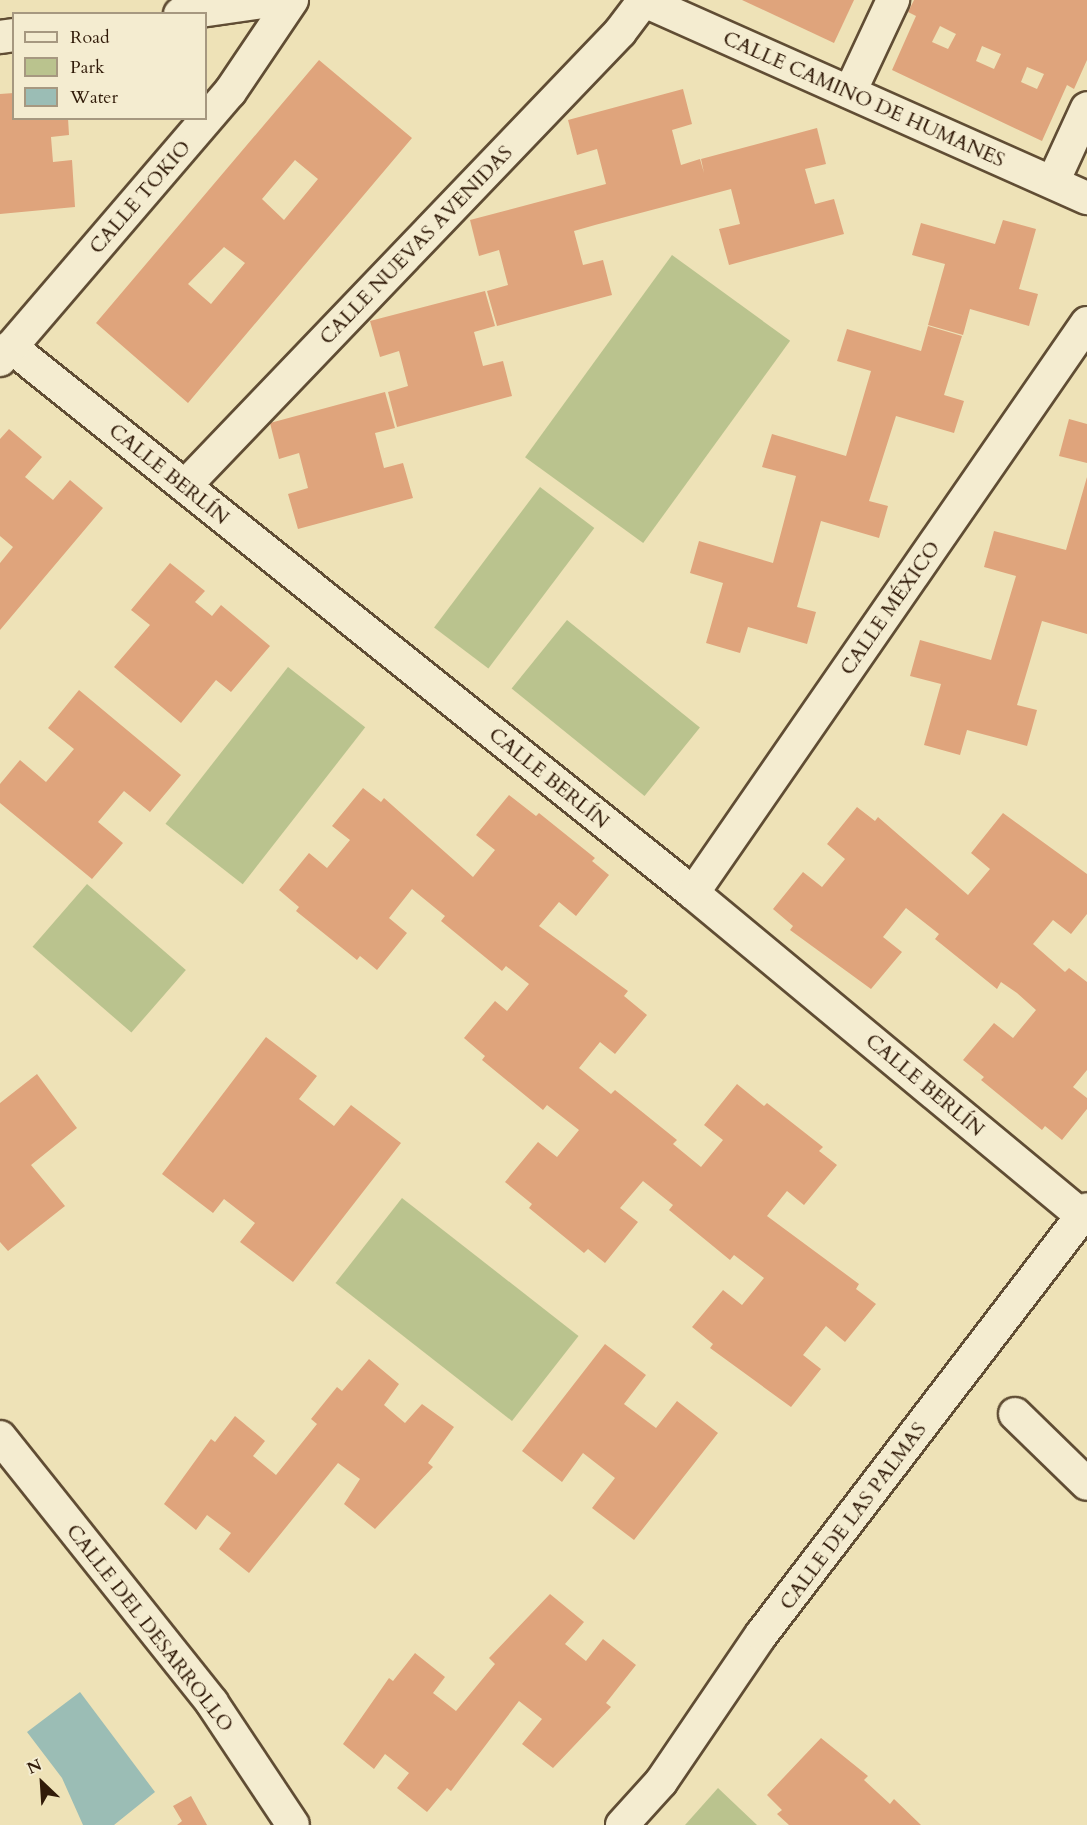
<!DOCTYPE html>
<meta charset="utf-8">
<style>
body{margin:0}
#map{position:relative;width:1087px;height:1825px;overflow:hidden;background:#eee2b7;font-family:Cardo,serif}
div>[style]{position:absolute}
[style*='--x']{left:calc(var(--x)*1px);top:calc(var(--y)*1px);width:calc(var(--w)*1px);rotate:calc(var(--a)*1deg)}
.green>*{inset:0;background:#bac38e;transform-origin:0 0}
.water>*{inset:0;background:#9bbdb5}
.building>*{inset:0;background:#dfa47c}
.roads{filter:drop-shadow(2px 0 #604d34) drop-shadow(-2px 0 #604d34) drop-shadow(0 2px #604d34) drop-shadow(0 -2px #604d34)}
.street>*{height:32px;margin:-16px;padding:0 16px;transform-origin:16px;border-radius:16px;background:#f4ecd0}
span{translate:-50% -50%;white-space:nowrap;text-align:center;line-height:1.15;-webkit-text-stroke:6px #f4ecd0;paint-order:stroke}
.street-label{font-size:20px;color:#311b09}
.legend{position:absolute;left:12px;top:12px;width:195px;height:108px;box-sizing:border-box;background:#f4ecd0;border:2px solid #a69880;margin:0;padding:8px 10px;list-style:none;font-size:18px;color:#311b09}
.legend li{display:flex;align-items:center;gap:12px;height:30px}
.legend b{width:30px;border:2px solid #a69880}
.north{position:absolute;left:12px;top:1753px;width:60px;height:60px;-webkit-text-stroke:4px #f4ecd0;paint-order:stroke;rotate:335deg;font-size:16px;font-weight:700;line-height:24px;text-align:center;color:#311b09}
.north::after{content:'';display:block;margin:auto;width:21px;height:27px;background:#311b09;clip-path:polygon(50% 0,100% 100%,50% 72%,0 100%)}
</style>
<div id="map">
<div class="green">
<i style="left:672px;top:255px;width:146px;height:250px;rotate:36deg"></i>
<i style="left:540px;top:487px;width:68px;height:176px;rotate:37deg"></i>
<i style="left:567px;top:620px;width:171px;height:88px;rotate:39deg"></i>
<i style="left:288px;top:667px;width:98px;height:199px;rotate:38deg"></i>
<i style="left:87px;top:884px;width:131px;height:83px;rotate:41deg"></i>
<i style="left:402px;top:1198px;width:224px;height:108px;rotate:38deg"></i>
<i style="clip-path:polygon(718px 1788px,757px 1825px,685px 1825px)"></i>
</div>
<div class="water">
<i style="clip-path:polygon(80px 1692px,155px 1792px,114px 1825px,83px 1825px,62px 1778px,27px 1732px)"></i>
</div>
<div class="building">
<i style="clip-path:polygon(742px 0,854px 0,834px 43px)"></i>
<i style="clip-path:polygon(evenodd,914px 0,1087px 0,1087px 60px,1074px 89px,1067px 85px,1042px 141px,892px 70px,916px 16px,908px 12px,914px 0,940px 26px,956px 34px,948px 49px,932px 42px,940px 26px,914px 0,982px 46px,1001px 54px,994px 69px,976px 61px,982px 46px,914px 0,1027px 67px,1044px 74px,1037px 89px,1021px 82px,1027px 67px)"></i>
<i style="clip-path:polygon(evenodd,319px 60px,412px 138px,188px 403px,96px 323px,319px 60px,295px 160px,318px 179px,284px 220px,262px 199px,295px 160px,319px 60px,224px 247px,245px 263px,211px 304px,188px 284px,224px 247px)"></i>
<i style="clip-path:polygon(683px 89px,692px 124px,672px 130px,681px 165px,700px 159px,704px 173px,701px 159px,817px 128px,826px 164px,805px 169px,815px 204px,834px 199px,844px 234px,729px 265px,719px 229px,740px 224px,731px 189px,595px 225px,574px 231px,583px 265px,603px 260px,612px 295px,497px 326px,487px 291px,508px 285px,499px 250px,479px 256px,470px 220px,606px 184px,597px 149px,577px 155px,568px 120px)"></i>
<i style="clip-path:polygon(14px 93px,14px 118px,68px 118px,69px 135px,51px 137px,53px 162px,72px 160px,75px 207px,0 214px,0 94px)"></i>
<i style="clip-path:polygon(1003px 220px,1036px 229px,1019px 289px,1038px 294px,1029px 326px,970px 309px,963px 335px,928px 325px,945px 264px,912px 255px,921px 223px,995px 244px)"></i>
<i style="clip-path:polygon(485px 291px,495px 326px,474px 332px,483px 366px,503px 361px,512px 396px,397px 427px,388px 392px,408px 386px,399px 351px,380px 357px,370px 321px)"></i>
<i style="clip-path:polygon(928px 326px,962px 336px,944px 395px,964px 401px,954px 433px,896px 416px,869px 501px,888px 506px,879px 538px,821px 521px,797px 607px,816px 612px,807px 644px,748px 627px,740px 653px,706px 643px,723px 583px,690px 573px,699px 541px,773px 563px,796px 476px,762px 467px,772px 434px,846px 456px,871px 371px,837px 361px,847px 329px,921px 351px)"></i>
<i style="clip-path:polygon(385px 392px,395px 428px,375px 433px,384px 468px,403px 463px,413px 498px,298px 529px,288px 494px,308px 488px,299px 453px,279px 459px,270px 423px)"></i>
<i style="clip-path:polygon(1069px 419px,1087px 424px,1087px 463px,1059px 456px)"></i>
<i style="clip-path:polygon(9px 429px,42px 457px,25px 477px,53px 500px,70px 480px,103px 508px,0 630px,0 563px,13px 547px,0 536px,0 439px)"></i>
<i style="clip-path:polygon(1087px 477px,1087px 634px,1042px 621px,1017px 705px,1037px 710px,1027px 746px,967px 730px,960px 755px,924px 745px,941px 684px,910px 676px,920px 640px,991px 660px,1016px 576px,984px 567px,994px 531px,1066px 550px)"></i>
<i style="clip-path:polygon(170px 563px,205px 591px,195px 602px,212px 616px,221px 605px,270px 646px,231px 692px,216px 680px,181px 723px,114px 667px,150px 625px,131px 610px)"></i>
<i style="clip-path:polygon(79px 690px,181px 775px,150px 812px,124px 791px,98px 822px,123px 843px,92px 879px,0 803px,0 784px,20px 760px,46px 782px,74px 749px,48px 728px)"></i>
<i style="clip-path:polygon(363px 788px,381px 802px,384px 798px,473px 877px,495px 850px,476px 835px,509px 795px,536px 816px,539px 813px,595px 858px,592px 861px,609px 875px,576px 916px,559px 902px,539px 926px,628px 991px,624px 996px,647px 1015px,615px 1054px,600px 1042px,579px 1068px,611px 1094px,615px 1090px,677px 1140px,673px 1144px,701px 1167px,723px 1140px,704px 1125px,737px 1084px,764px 1106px,767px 1103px,823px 1147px,819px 1151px,837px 1165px,804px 1205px,787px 1191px,767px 1216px,859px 1284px,856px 1289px,876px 1304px,845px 1342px,826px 1326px,803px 1355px,821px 1369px,791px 1407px,710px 1348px,713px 1344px,692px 1327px,723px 1290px,742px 1305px,764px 1278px,734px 1255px,730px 1260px,669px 1210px,673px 1205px,643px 1181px,620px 1208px,638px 1222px,605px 1263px,588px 1249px,584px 1253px,529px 1208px,532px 1204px,505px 1182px,538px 1142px,557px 1157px,579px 1130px,547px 1105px,543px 1110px,482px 1060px,485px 1056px,464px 1038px,495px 1001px,507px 1011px,529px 984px,506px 966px,502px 971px,441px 921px,445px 916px,412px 889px,389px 918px,407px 933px,377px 970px,360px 956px,357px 960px,296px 911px,299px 907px,279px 890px,309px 853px,327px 868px,350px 840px,332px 826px)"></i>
<i style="clip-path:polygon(857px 807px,875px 821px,878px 817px,968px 895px,990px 869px,971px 853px,1003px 813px,1087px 874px,1087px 914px,1071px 934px,1053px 920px,1033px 944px,1065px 972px,1069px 968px,1087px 982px,1087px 1070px,1073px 1087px,1087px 1098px,1087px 1109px,1062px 1140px,1045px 1126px,1042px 1130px,981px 1080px,984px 1077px,963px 1060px,994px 1023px,1013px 1038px,1036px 1010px,1017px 993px,1001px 982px,997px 989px,935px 939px,939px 934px,906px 908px,883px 937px,902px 952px,871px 989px,790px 930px,793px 926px,773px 909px,803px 872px,822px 887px,845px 859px,827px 844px)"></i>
<i style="clip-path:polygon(266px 1037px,317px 1076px,299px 1099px,334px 1126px,351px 1105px,401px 1143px,293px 1282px,240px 1242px,255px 1223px,224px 1199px,213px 1213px,162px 1174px)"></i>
<i style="clip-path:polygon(37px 1074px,77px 1128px,31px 1165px,65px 1206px,8px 1251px,0 1242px,0 1103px)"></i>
<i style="clip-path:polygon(605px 1344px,646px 1375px,624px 1404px,656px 1428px,677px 1401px,718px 1433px,634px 1540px,592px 1508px,615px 1478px,583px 1453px,562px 1482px,522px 1451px)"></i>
<i style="clip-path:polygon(369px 1359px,399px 1384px,384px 1405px,405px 1423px,422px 1404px,454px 1427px,428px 1463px,433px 1467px,375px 1529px,344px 1504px,360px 1479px,338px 1463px,249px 1573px,219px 1549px,231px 1533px,207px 1515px,196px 1530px,164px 1504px,211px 1439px,215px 1442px,235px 1416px,265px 1441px,253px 1456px,276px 1475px,317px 1424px,311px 1419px,337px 1387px,342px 1391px)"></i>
<i style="clip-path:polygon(550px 1594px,584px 1622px,565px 1644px,586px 1661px,603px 1639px,636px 1665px,606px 1703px,611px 1707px,553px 1768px,522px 1744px,542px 1719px,519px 1701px,451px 1791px,447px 1788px,427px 1812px,397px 1788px,409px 1773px,385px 1754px,374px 1769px,343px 1744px,389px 1678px,393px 1681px,415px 1653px,445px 1677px,433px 1693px,456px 1711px,495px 1664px,489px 1658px)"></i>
<i style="clip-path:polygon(821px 1738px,868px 1776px,864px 1780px,890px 1804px,894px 1799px,921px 1825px,789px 1825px,777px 1814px,782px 1810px,767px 1795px)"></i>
<i style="clip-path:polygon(191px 1796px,207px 1825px,177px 1825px,182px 1821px,173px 1806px)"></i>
</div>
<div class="roads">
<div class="street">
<i style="--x:642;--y:0;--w:487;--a:24"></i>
<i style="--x:180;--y:14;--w:98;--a:-8.2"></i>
<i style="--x:0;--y:37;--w:14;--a:-8"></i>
<i style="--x:850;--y:92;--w:102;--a:-64.9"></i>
<i style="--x:1053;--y:182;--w:81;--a:-65.3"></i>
<i style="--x:11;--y:347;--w:874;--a:38.68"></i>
<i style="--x:693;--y:893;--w:504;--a:39.69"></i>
<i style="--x:0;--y:360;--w:353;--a:-49.4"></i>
<i style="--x:230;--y:92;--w:111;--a:-56"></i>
<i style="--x:185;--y:486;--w:629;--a:-46.22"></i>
<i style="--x:620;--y:32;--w:40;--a:-53"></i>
<i style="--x:693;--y:893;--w:693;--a:-55.35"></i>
<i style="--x:1015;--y:1414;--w:100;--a:44.2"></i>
<i style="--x:0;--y:1437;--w:340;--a:51.4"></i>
<i style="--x:212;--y:1703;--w:146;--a:56.4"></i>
<i style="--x:622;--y:1825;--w:58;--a:-47.8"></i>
<i style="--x:661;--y:1782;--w:178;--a:-55.8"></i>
<i style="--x:761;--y:1635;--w:536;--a:-52.57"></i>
</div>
</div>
<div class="street-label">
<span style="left:864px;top:99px;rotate:24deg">CALLE CAMINO DE HUMANES</span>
<span style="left:140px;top:197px;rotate:-49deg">CALLE TOKIO</span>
<span style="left:416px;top:245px;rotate:-46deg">CALLE NUEVAS AVENIDAS</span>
<span style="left:169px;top:474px;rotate:39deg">CALLE BERLÍN</span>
<span style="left:890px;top:608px;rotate:-55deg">CALLE MÉXICO</span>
<span style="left:549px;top:778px;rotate:39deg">CALLE BERLÍN</span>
<span style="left:925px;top:1085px;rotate:40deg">CALLE BERLÍN</span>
<span style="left:853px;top:1516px;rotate:-53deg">CALLE DE LAS PALMAS</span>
<span style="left:150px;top:1628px;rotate:52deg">CALLE DEL DESARROLLO</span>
</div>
<ul class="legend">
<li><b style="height:8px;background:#f4ecd0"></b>Road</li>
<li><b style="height:16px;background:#bac38e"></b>Park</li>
<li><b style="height:16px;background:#9bbdb5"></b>Water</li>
</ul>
<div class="north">N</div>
</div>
